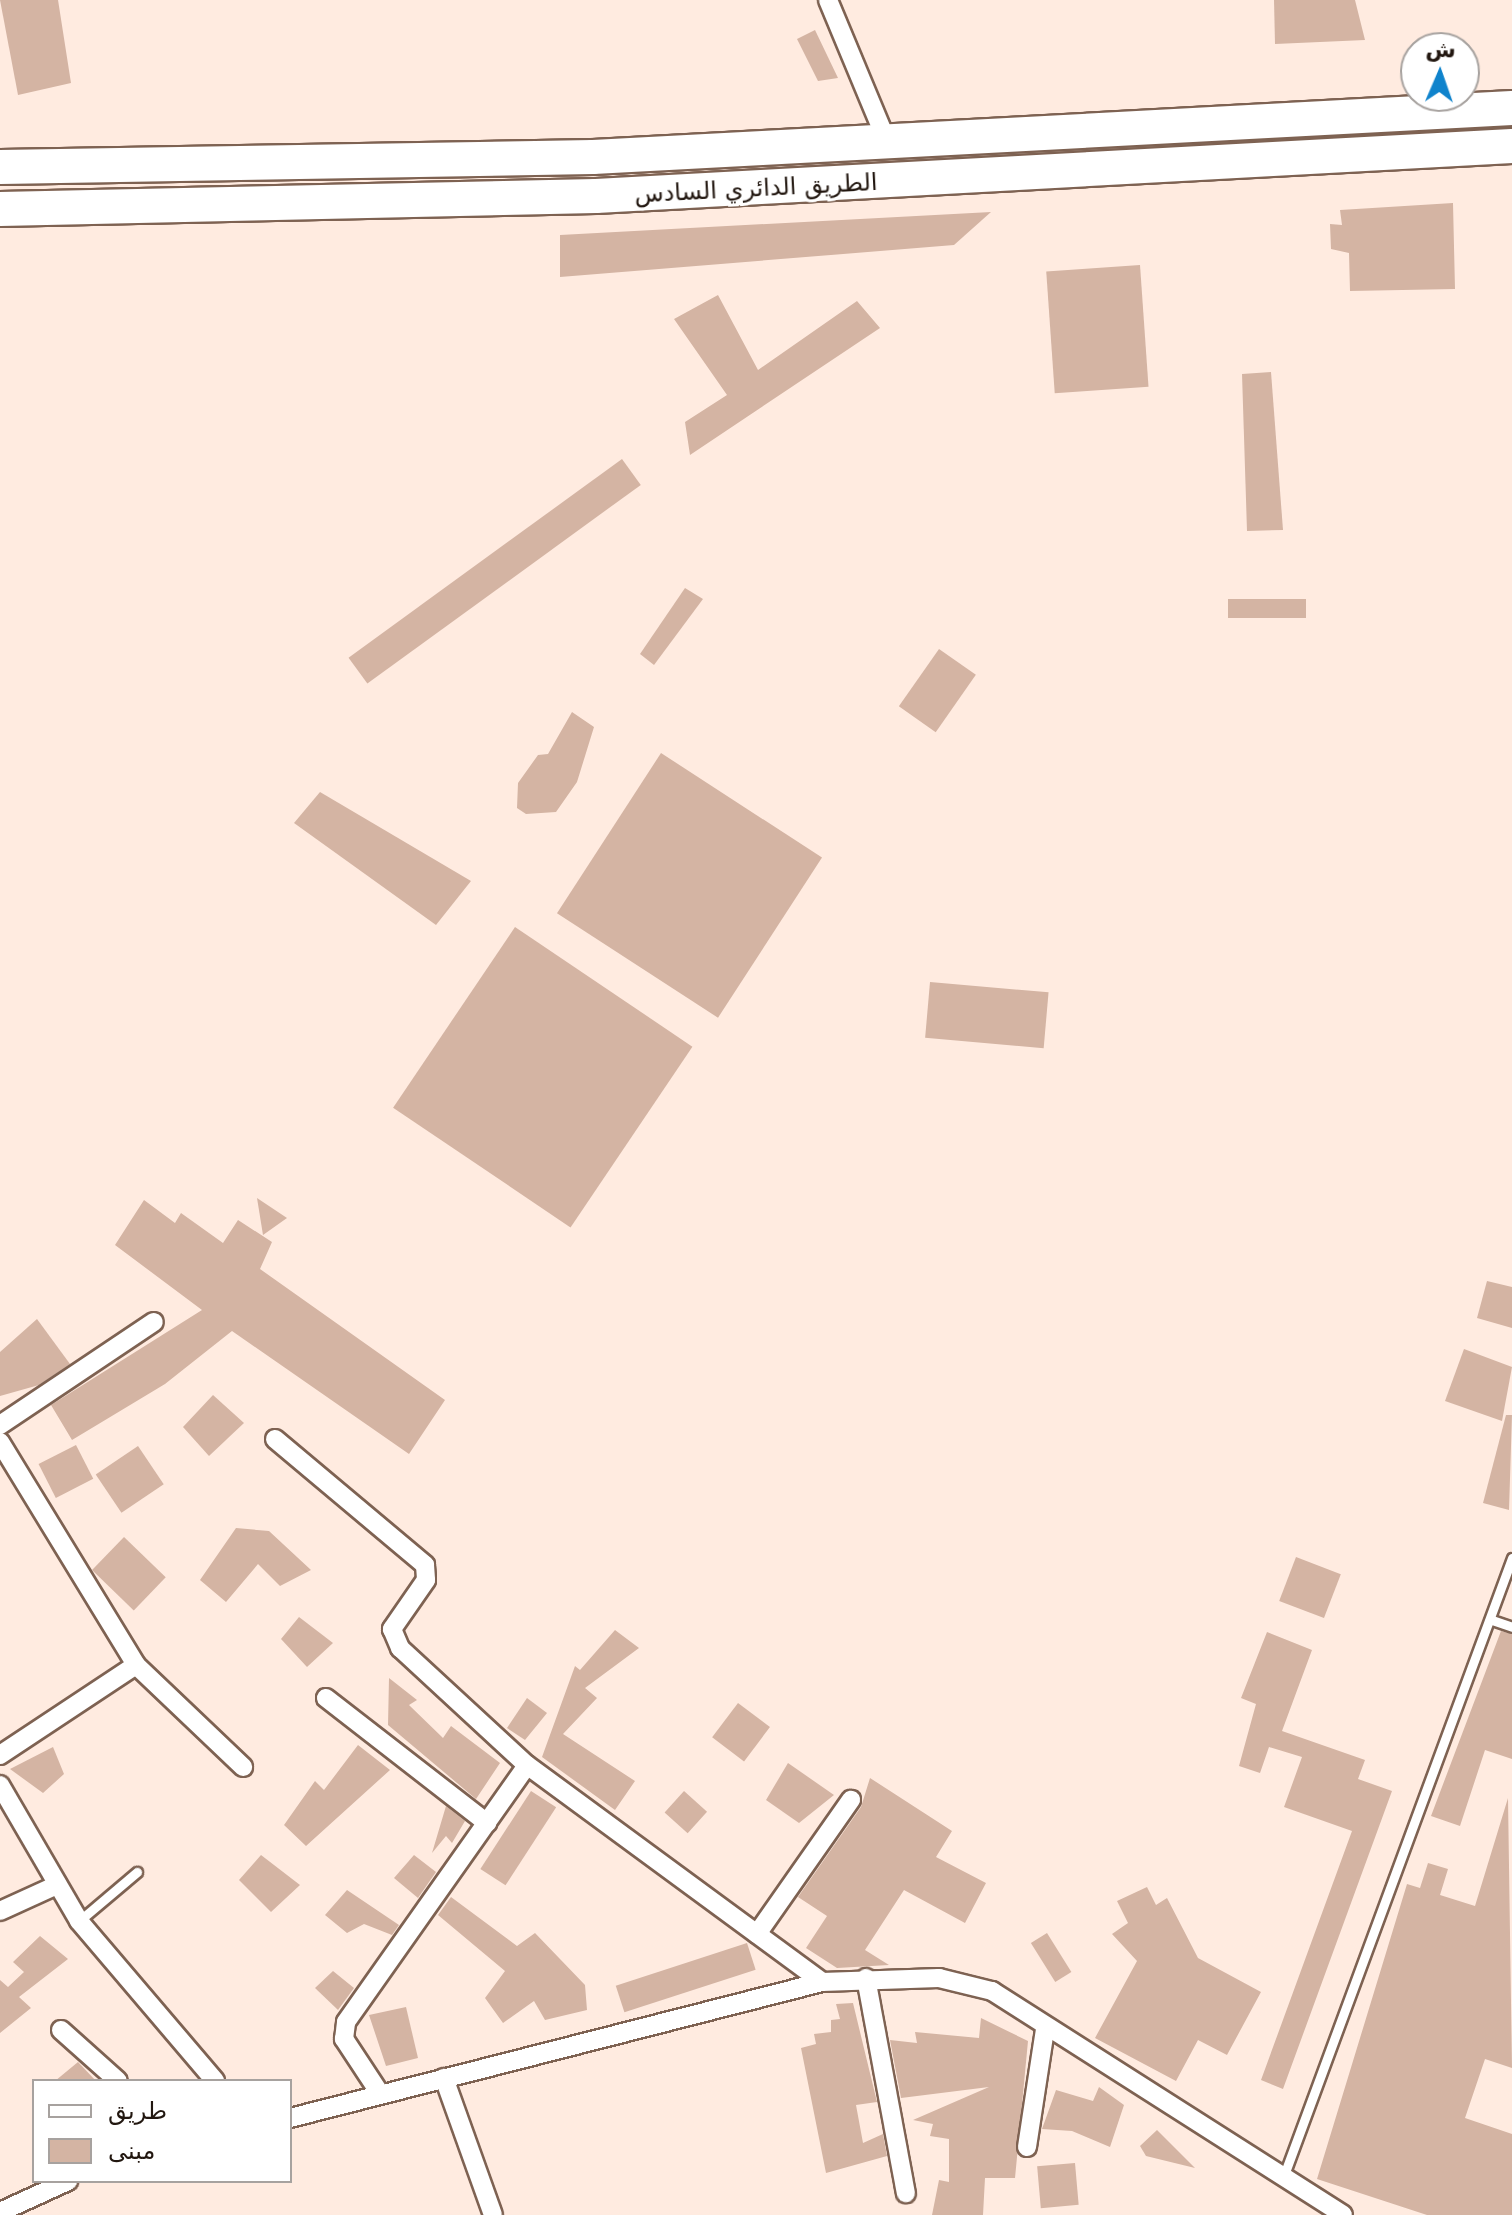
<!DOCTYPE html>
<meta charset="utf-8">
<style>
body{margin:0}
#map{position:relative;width:1512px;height:2215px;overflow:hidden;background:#ffebe0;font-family:"DejaVu Sans","Noto Sans Arabic",sans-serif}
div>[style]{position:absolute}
.building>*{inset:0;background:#d4b4a3;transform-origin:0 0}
.roads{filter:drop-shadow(2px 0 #7e6252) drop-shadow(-2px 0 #7e6252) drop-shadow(0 2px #7e6252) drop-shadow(0 -2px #7e6252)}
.lane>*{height:9px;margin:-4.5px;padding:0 4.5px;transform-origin:4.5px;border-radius:4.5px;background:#fff}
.street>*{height:18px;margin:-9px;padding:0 9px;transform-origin:9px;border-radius:9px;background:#fff}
.highway>*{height:34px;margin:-17px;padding:0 17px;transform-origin:17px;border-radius:17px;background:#fff}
span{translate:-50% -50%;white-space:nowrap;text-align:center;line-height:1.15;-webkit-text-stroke:6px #fff;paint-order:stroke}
.street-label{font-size:24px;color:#221710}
.legend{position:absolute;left:32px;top:2079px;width:260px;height:104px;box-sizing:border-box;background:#fff;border:2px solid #a7a29f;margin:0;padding:10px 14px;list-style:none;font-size:24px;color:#221710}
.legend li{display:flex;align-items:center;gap:16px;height:40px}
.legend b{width:40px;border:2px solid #a7a29f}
.north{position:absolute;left:1400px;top:32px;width:80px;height:80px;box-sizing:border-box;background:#fff;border:2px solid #a7a29f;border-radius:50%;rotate:2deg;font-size:22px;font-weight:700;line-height:32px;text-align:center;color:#221710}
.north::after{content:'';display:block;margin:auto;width:28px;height:36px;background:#0f83cc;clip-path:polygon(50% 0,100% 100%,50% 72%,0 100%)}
</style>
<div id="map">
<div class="building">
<div style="clip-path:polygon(0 0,58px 0,71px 83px,18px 95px)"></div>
<div style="clip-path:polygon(1274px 0,1355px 0,1365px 40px,1275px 44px)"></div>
<div style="clip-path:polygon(815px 30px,838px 78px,818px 81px,797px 39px)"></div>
<div style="clip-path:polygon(1453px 203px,1455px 289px,1350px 291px,1349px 253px,1331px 249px,1330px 224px,1342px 225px,1340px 210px)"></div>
<div style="clip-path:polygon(991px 212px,954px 245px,560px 277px,560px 235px)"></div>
<div style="left:1140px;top:265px;width:122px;height:94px;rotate:86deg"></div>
<div style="clip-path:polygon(718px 295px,758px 370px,857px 301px,880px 328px,690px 455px,685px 422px,727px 395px,674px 319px)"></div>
<div style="clip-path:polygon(1271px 372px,1283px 530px,1247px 531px,1242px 374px)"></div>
<div style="left:622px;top:459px;width:32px;height:338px;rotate:54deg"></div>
<div style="clip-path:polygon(685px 588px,703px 599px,654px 665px,640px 654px)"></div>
<div style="left:1306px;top:599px;width:19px;height:78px;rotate:90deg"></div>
<div style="left:939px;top:649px;width:45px;height:70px;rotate:35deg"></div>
<div style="clip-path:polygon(572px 712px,594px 727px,577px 782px,556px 812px,526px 814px,517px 808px,518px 783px,538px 755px,548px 754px)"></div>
<div style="left:661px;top:753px;width:192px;height:191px;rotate:33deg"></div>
<div style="clip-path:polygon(320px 792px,471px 881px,436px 925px,294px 823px)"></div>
<div style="left:515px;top:927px;width:214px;height:218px;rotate:34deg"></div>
<div style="left:930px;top:982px;width:119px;height:56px;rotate:5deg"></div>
<div style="clip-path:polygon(257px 1198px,287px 1218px,263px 1235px)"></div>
<div style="clip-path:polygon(144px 1200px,175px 1223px,181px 1213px,223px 1243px,238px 1220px,272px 1242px,260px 1269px,445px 1400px,409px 1454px,232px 1331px,165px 1384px,72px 1440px,51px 1405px,202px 1310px,115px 1245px)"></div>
<div style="clip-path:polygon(1487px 1281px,1512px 1287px,1512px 1328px,1477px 1318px)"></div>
<div style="clip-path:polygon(37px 1319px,70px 1364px,39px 1385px,0 1396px,0 1352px)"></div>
<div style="clip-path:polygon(1464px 1349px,1512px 1367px,1502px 1421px,1445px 1401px)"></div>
<div style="clip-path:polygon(213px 1395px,244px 1423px,209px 1456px,183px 1427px)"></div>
<div style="clip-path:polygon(1506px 1415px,1512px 1415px,1509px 1510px,1483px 1503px)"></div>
<div style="left:76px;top:1445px;width:38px;height:42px;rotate:63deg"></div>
<div style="left:138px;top:1446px;width:46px;height:51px;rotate:56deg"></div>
<div style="clip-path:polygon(236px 1528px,269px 1531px,311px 1570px,280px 1586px,258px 1564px,226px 1602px,200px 1580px)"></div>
<div style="left:124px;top:1537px;width:58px;height:46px;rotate:44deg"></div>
<div style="left:1296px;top:1557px;width:48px;height:47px;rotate:21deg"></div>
<div style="clip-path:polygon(299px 1617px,333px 1643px,307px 1667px,281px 1639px)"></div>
<div style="clip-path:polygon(615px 1630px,639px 1648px,585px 1688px,597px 1698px,563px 1734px,635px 1781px,615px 1810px,542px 1757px,575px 1666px,580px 1670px)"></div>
<div style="clip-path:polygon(1501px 1631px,1512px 1634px,1512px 1759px,1485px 1750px,1460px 1826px,1431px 1816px)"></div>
<div style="clip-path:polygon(1267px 1632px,1312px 1650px,1282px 1731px,1365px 1760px,1358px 1779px,1392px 1791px,1283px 2089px,1261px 2080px,1352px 1831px,1284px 1807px,1302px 1757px,1269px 1747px,1260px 1773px,1239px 1766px,1256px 1704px,1241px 1698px)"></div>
<div style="clip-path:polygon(389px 1678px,417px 1700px,409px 1705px,443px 1738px,451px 1726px,500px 1763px,476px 1799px,388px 1725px)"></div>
<div style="clip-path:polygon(527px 1698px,547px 1713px,525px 1740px,507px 1728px)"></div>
<div style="left:738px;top:1703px;width:40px;height:43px;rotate:37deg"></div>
<div style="clip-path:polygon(358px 1745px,390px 1770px,306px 1846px,284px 1825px,315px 1781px,324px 1790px)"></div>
<div style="clip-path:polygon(53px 1747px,64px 1774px,43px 1793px,10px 1769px)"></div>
<div style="clip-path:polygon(788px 1763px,834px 1795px,799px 1823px,766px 1800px)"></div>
<div style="clip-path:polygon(870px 1778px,952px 1831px,936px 1857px,986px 1883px,965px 1923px,904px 1890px,865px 1950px,889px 1965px,837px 1968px,806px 1948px,827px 1916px,798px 1897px,861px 1807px)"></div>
<div style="left:531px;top:1791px;width:30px;height:93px;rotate:33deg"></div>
<div style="left:684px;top:1791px;width:31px;height:29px;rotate:42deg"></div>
<div style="clip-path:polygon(1508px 1798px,1512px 2068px,1485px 2059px,1465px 2118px,1512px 2134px,1512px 2215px,1427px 2215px,1317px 2179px,1407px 1884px,1420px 1888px,1428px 1863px,1448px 1869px,1440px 1895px,1475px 1906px)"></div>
<div style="clip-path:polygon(446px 1806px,465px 1821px,452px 1843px,446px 1836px,432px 1853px)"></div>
<div style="clip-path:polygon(261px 1855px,300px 1885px,271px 1912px,239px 1880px)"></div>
<div style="clip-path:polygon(414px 1855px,436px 1872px,418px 1898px,394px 1878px)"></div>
<div style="clip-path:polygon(1147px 1887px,1156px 1905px,1167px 1898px,1198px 1958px,1261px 1992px,1227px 2055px,1198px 2040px,1176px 2081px,1095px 2038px,1137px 1961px,1112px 1934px,1128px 1923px,1117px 1901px)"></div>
<div style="clip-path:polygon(347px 1890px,399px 1925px,392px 1935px,364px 1924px,347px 1933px,325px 1915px)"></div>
<div style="clip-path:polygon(451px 1897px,517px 1946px,535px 1933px,585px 1985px,587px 2010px,545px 2020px,534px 2001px,503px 2023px,485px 1998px,505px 1971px,438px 1915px)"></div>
<div style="left:1047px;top:1933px;width:46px;height:19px;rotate:58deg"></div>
<div style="clip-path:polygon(40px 1936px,68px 1959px,19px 1997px,31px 2008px,0 2033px,0 1980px,8px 1987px,24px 1972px,13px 1962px)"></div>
<div style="left:747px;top:1943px;width:28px;height:138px;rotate:72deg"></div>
<div style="clip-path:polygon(333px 1971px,354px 1988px,338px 2010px,315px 1988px)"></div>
<div style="clip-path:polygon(853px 2003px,877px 2102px,856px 2105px,863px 2143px,883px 2134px,887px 2156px,826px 2173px,801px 2048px,816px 2044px,814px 2034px,831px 2032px,831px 2020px,840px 2019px,836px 2004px)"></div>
<div style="clip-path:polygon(406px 2007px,418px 2058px,386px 2066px,369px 2015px)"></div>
<div style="clip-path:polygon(981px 2018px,1028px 2041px,1015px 2178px,985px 2178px,983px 2215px,932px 2215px,939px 2180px,949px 2182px,949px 2139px,930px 2136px,933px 2124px,913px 2120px,989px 2087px,901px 2098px,890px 2040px,917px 2043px,915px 2032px,979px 2038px)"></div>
<div style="clip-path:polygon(78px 2062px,96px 2081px,55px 2081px)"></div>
<div style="clip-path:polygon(1099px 2087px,1124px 2105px,1110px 2147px,1072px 2131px,1042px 2129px,1056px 2090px,1093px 2101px)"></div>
<div style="clip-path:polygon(1157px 2130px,1195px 2168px,1146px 2156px,1140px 2146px)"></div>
<div style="left:1075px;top:2163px;width:42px;height:38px;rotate:85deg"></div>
</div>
<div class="roads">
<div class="lane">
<div style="left:1492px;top:1620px;width:21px;rotate:19deg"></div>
<div style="left:79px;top:1921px;width:76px;rotate:-40.2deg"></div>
<div style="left:1284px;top:2175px;width:658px;rotate:-69.72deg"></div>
</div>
<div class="street">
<div style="left:828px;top:0;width:156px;rotate:67.4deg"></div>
<div style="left:0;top:1425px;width:185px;rotate:-33.8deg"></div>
<div style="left:275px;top:1439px;width:196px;rotate:40deg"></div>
<div style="left:425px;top:1565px;width:15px;rotate:86deg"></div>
<div style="left:426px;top:1580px;width:60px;rotate:124.8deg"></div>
<div style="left:392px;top:1629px;width:21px;rotate:67deg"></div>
<div style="left:400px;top:1648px;width:173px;rotate:42.7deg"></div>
<div style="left:527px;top:1765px;width:366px;rotate:36.3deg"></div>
<div style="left:0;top:1442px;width:261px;rotate:58.6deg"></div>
<div style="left:136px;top:1665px;width:148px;rotate:43.6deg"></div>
<div style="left:326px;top:1698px;width:204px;rotate:37.8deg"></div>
<div style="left:0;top:1755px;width:163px;rotate:-33.5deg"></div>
<div style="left:0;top:1785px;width:157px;rotate:59.8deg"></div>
<div style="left:79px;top:1921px;width:210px;rotate:49.6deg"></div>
<div style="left:0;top:1911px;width:63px;rotate:-24.5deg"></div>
<div style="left:757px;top:1934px;width:164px;rotate:-55deg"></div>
<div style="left:866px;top:1978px;width:219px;rotate:79.5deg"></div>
<div style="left:61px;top:2030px;width:76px;rotate:41.8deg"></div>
<div style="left:444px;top:2078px;width:145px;rotate:70.3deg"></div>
<div style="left:379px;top:2092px;width:64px;rotate:-123.4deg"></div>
<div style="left:344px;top:2039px;width:17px;rotate:-83deg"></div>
<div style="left:346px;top:2022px;width:314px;rotate:-54.8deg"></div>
<div style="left:290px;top:2118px;width:549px;rotate:-14.34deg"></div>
<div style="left:822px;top:1982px;width:117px;rotate:-2deg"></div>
<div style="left:939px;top:1978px;width:55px;rotate:13.8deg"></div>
<div style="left:992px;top:1991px;width:416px;rotate:32.5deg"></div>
<div style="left:1027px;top:2147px;width:118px;rotate:-81.3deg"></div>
<div style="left:0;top:2212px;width:75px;rotate:-24.5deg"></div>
</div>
<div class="highway">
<div style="left:0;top:167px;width:593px;rotate:-0.97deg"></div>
<div style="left:593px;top:157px;width:920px;rotate:-3.05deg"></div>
<div style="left:0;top:209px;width:596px;rotate:-1.25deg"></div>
<div style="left:596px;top:196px;width:917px;rotate:-3.12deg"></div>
</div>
</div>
<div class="street-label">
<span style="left:756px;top:189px;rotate:-3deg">الطريق الدائري السادس</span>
</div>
<ul class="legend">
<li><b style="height:10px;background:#fff"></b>طريق</li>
<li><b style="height:22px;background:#d4b4a3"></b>مبنى</li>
</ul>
<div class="north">ش</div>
</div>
